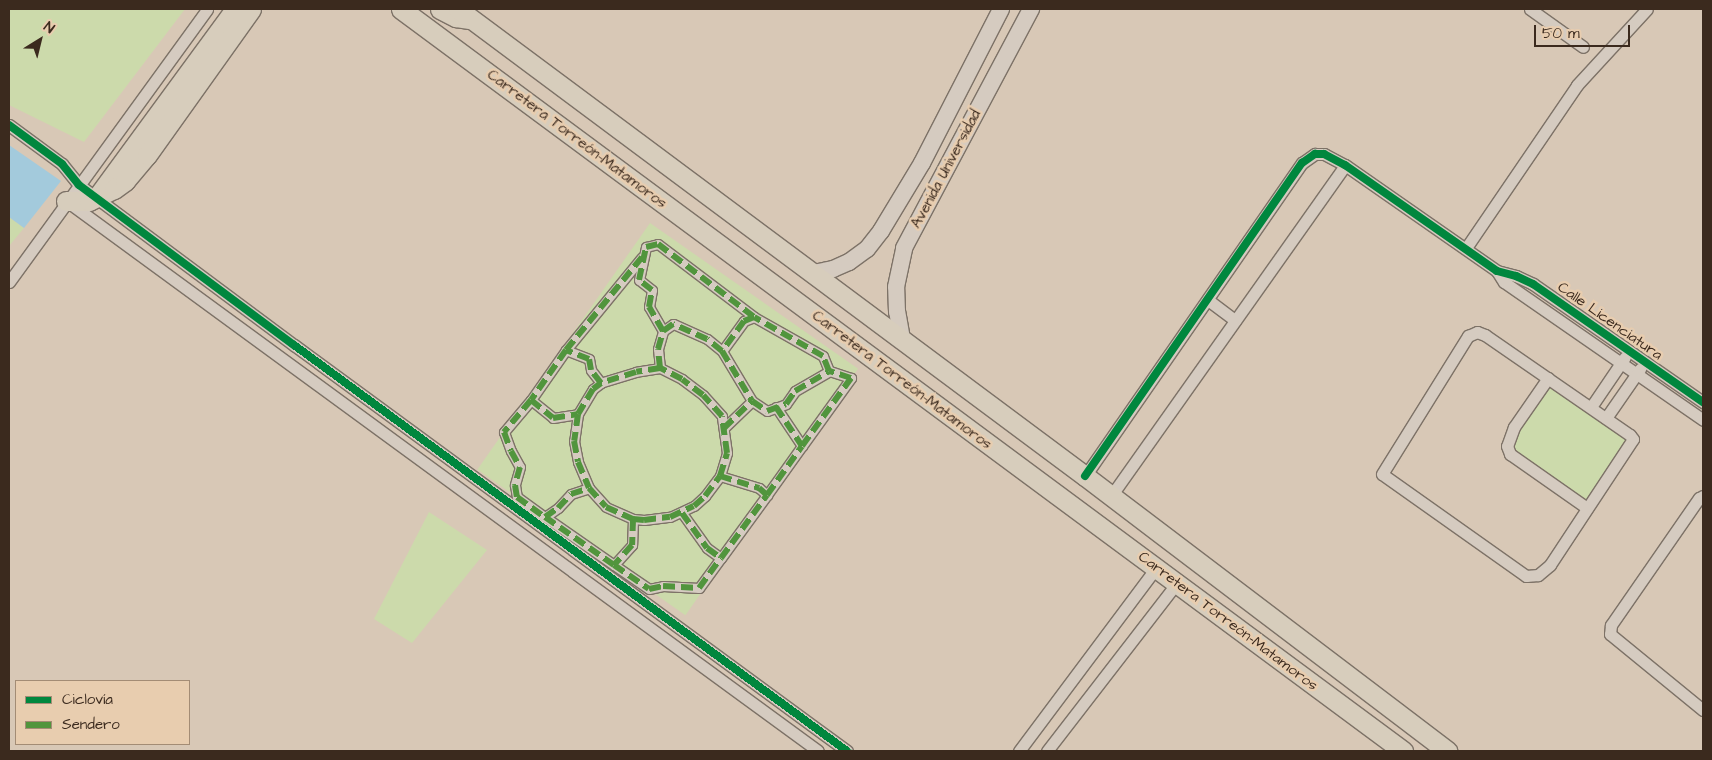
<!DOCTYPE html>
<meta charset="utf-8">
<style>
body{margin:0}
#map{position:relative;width:1712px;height:760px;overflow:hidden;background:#d8c8b6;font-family:"Architects Daughter",sans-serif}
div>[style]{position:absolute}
.green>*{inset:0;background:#ccdaab;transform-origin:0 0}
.water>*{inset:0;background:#a3cadc}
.roads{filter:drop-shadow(1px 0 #7d7267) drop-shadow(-1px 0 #7d7267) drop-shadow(0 1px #7d7267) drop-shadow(0 -1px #7d7267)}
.pedestrian>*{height:9px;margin:-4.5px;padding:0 4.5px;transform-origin:4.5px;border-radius:4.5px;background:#d5cbc0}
.minor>*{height:11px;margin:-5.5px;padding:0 5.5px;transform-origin:5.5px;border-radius:5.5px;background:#d5cbc0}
.secondary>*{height:16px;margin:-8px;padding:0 8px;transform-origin:8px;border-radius:8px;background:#d5cbc0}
.trunk>*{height:19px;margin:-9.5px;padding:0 9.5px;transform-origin:9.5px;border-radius:9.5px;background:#d7cdbc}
.quiet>*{height:6px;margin-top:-3px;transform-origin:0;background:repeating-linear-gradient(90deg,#51953d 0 12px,transparent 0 18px)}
.cycleway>*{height:8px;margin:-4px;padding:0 4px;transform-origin:4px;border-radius:4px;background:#00873e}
span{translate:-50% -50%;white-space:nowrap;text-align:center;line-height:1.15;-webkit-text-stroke:5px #e8cdaf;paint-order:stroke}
.street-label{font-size:15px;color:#3b2a1e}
.frame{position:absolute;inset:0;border:10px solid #3b2a1e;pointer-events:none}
.legend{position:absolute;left:15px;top:680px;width:175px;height:65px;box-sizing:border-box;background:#e8cdaf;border:1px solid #a38c75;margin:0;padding:6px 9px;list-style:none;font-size:15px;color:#3b2a1e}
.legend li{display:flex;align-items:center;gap:10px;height:25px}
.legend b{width:25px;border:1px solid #a38c75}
.north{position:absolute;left:15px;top:15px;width:50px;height:50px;-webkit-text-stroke:4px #e8cdaf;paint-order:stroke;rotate:36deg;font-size:14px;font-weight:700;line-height:20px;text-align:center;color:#3b2a1e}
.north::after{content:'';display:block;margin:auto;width:18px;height:22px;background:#3b2a1e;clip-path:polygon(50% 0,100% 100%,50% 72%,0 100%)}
.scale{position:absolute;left:1534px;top:25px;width:96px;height:22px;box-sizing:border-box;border:2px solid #3b2a1e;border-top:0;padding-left:6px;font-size:15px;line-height:18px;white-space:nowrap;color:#3b2a1e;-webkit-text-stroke:4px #e8cdaf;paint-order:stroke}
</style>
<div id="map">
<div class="green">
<div style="clip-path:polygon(9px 9px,185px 9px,84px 142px,9px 105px)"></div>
<div style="clip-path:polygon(9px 217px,24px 228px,9px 246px)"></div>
<div style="left:650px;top:223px;width:254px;height:301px;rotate:35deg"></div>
<div style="left:1548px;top:381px;width:101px;height:76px;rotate:35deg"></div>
<div style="clip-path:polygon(429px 512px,487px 550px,412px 643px,374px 619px)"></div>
</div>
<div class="water">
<div style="clip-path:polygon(9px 145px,61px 181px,24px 228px,9px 217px)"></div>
</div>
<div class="roads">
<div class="pedestrian">
<div style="left:566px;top:350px;width:61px;rotate:125deg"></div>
<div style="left:531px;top:400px;width:28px;rotate:39deg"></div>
<div style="left:553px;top:418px;width:25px;rotate:-9deg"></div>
<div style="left:722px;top:351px;width:58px;rotate:59deg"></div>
<div style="left:752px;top:401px;width:18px;rotate:34deg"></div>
<div style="left:767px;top:411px;width:20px;rotate:-20deg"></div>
<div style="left:786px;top:404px;width:16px;rotate:-55deg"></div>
<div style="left:795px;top:391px;width:39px;rotate:-30deg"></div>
<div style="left:829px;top:371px;width:16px;rotate:-112deg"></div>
<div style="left:823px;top:356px;width:79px;rotate:-150.5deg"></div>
<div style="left:660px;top:368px;width:24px;rotate:171deg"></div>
<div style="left:636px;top:372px;width:37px;rotate:163deg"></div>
<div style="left:601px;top:383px;width:10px;rotate:143deg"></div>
<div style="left:593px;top:389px;width:29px;rotate:121deg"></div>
<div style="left:578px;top:414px;width:27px;rotate:98deg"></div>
<div style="left:574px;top:441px;width:21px;rotate:79deg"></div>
<div style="left:578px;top:462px;width:28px;rotate:67deg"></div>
<div style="left:589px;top:488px;width:25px;rotate:48deg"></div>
<div style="left:606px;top:507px;width:30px;rotate:24deg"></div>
<div style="left:633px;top:519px;width:11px;rotate:5deg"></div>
<div style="left:644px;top:520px;width:26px;rotate:-7deg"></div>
<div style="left:670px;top:517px;width:26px;rotate:-25deg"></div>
<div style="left:694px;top:506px;width:15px;rotate:-42deg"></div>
<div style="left:705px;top:496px;width:25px;rotate:-53deg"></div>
<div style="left:720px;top:476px;width:24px;rotate:-73deg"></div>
<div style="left:727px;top:453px;width:37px;rotate:-98deg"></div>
<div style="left:722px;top:416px;width:28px;rotate:-132deg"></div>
<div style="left:703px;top:395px;width:26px;rotate:-143deg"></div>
<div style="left:682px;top:379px;width:25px;rotate:-153deg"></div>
<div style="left:660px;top:368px;width:19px;rotate:-96deg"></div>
<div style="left:658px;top:349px;width:19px;rotate:-74deg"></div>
<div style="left:663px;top:331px;width:28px;rotate:-120deg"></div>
<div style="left:649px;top:307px;width:17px;rotate:-80deg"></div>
<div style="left:652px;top:290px;width:16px;rotate:-142deg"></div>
<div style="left:639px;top:280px;width:34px;rotate:-78deg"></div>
<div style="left:646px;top:247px;width:12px;rotate:-14deg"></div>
<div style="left:658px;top:244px;width:121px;rotate:37.2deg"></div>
<div style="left:754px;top:317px;width:11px;rotate:158deg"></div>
<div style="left:744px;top:321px;width:37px;rotate:126deg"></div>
<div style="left:722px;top:351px;width:19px;rotate:-141deg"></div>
<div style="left:707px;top:339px;width:37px;rotate:-156deg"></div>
<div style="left:673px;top:324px;width:12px;rotate:145deg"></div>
<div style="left:601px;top:383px;width:16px;rotate:-128deg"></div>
<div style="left:591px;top:370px;width:11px;rotate:-100deg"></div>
<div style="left:589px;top:359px;width:25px;rotate:-159deg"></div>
<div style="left:566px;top:350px;width:120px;rotate:-50.7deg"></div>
<div style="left:531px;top:400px;width:42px;rotate:130.2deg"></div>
<div style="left:504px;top:432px;width:20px;rotate:70deg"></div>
<div style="left:511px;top:451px;width:18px;rotate:61deg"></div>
<div style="left:520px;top:467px;width:19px;rotate:106deg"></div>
<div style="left:515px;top:485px;width:12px;rotate:81deg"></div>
<div style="left:517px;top:497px;width:34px;rotate:36deg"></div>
<div style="left:545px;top:517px;width:16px;rotate:-35deg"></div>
<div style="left:558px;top:508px;width:19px;rotate:-47deg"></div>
<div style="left:571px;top:494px;width:19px;rotate:-18deg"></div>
<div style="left:776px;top:407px;width:47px;rotate:56.3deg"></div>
<div style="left:802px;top:446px;width:84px;rotate:-54.2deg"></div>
<div style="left:851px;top:378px;width:23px;rotate:-162deg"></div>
<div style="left:724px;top:428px;width:39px;rotate:-44deg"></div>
<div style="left:720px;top:476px;width:41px;rotate:17.1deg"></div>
<div style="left:759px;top:488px;width:11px;rotate:41deg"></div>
<div style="left:767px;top:495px;width:60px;rotate:-54.5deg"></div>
<div style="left:682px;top:513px;width:43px;rotate:54.5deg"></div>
<div style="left:707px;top:548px;width:17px;rotate:36deg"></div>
<div style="left:721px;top:558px;width:78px;rotate:-53.9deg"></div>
<div style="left:545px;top:517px;width:84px;rotate:34.8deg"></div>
<div style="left:633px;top:519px;width:26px;rotate:92deg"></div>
<div style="left:632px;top:545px;width:27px;rotate:132deg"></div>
<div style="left:614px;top:565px;width:42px;rotate:34.4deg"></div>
<div style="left:649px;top:589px;width:14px;rotate:-12deg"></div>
<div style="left:663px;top:586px;width:36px;rotate:3deg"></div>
<div style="left:699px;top:588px;width:37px;rotate:-54deg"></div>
</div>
<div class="minor">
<div style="left:1530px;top:9px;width:65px;rotate:35.6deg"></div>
<div style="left:9px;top:125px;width:66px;rotate:36.3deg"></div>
<div style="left:62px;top:164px;width:27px;rotate:51deg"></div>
<div style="left:79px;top:185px;width:268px;rotate:36.7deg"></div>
<div style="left:294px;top:345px;width:686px;rotate:36.29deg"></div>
<div style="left:68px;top:202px;width:929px;rotate:36.2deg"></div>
<div style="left:1466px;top:248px;width:197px;rotate:-55.7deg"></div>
<div style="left:1577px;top:85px;width:103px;rotate:-47.4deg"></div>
<div style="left:1497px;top:271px;width:13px;rotate:58deg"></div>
<div style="left:1504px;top:282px;width:242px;rotate:34.7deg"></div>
<div style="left:9px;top:282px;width:337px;rotate:-54deg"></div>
<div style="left:1208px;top:300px;width:34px;rotate:37deg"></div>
<div style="left:1477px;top:332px;width:9px;rotate:21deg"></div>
<div style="left:1485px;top:335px;width:176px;rotate:34.6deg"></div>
<div style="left:1630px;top:435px;width:5px;rotate:53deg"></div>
<div style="left:1633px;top:439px;width:151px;rotate:123.4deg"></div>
<div style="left:1550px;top:565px;width:16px;rotate:140deg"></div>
<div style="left:1538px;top:575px;width:12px;rotate:175deg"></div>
<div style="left:1526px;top:576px;width:176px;rotate:-144.7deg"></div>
<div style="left:1382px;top:474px;width:163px;rotate:-58.1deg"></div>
<div style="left:1468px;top:336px;width:10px;rotate:-24deg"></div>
<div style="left:1548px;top:378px;width:60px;rotate:124.8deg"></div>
<div style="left:1514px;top:427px;width:20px;rotate:110deg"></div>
<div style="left:1507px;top:446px;width:9px;rotate:69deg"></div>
<div style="left:1510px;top:454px;width:94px;rotate:35deg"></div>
<div style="left:1591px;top:407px;width:60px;rotate:-55.8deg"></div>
<div style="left:1606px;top:418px;width:60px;rotate:-55.2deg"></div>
<div style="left:1085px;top:476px;width:381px;rotate:-55.3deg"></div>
<div style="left:1302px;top:163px;width:16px;rotate:-35deg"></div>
<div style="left:1315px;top:154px;width:9px"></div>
<div style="left:1324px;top:154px;width:24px;rotate:28deg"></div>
<div style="left:1345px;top:165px;width:185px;rotate:34.9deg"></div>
<div style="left:1497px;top:271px;width:20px;rotate:15deg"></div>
<div style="left:1516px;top:276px;width:19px;rotate:25deg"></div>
<div style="left:1533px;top:284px;width:207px;rotate:34.8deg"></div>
<div style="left:1111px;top:496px;width:405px;rotate:-54.7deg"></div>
<div style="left:1703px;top:496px;width:4px;rotate:153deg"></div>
<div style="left:1699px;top:498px;width:155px;rotate:124.7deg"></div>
<div style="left:1611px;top:625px;width:9px;rotate:96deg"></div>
<div style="left:1610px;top:634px;width:120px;rotate:39.3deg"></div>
<div style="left:1019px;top:751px;width:229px;rotate:-53.2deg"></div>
<div style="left:1047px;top:751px;width:212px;rotate:-52.3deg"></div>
</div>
<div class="secondary">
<div style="left:813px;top:273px;width:20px;rotate:-11deg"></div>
<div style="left:833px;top:269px;width:17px;rotate:-24deg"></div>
<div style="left:849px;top:262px;width:22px;rotate:-36deg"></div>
<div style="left:867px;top:249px;width:23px;rotate:-52deg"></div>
<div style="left:881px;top:231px;width:79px;rotate:-58.9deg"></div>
<div style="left:922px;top:163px;width:173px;rotate:-62.8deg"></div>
<div style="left:902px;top:339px;width:27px;rotate:-100deg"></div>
<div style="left:897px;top:312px;width:25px;rotate:-92deg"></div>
<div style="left:896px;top:287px;width:40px;rotate:-78deg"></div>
<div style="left:904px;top:248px;width:271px;rotate:-62deg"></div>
</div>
<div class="trunk">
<div style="left:401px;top:9px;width:1247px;rotate:36.52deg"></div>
<div style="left:440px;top:9px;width:18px;rotate:27deg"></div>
<div style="left:456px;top:17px;width:12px;rotate:9deg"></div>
<div style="left:458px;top:9px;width:782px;rotate:36.68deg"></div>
<div style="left:1085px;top:476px;width:455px;rotate:37.2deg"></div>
<div style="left:100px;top:193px;width:228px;rotate:-53.7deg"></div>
<div style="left:66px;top:201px;width:23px"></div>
<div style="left:89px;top:201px;width:28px;rotate:-26deg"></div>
<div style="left:114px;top:189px;width:14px;rotate:-36deg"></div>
<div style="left:125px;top:181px;width:34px;rotate:-50deg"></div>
<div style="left:147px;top:155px;width:179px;rotate:-54.5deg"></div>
</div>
</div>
<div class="quiet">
<div style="left:566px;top:350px;width:61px;rotate:125deg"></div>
<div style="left:531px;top:400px;width:28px;rotate:39deg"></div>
<div style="left:553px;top:418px;width:25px;rotate:-9deg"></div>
<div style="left:722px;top:351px;width:58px;rotate:59deg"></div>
<div style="left:752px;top:401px;width:18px;rotate:34deg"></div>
<div style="left:767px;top:411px;width:20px;rotate:-20deg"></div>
<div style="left:786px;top:404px;width:16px;rotate:-55deg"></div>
<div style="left:795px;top:391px;width:39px;rotate:-30deg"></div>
<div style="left:829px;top:371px;width:16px;rotate:-112deg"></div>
<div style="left:823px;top:356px;width:79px;rotate:-150.5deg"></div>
<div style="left:660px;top:368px;width:24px;rotate:171deg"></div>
<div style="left:636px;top:372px;width:37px;rotate:163deg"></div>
<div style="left:601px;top:383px;width:10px;rotate:143deg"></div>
<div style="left:593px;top:389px;width:29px;rotate:121deg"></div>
<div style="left:578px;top:414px;width:27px;rotate:98deg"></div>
<div style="left:574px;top:441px;width:21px;rotate:79deg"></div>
<div style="left:578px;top:462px;width:28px;rotate:67deg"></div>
<div style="left:589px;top:488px;width:25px;rotate:48deg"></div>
<div style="left:606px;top:507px;width:30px;rotate:24deg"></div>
<div style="left:633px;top:519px;width:11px;rotate:5deg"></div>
<div style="left:644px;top:520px;width:26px;rotate:-7deg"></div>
<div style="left:670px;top:517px;width:26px;rotate:-25deg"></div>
<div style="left:694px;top:506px;width:15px;rotate:-42deg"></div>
<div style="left:705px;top:496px;width:25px;rotate:-53deg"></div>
<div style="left:720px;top:476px;width:24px;rotate:-73deg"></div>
<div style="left:727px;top:453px;width:37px;rotate:-98deg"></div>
<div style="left:722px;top:416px;width:28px;rotate:-132deg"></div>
<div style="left:703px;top:395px;width:26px;rotate:-143deg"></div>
<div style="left:682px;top:379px;width:25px;rotate:-153deg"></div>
<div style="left:660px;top:368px;width:19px;rotate:-96deg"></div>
<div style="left:658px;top:349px;width:19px;rotate:-74deg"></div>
<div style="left:663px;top:331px;width:28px;rotate:-120deg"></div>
<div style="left:649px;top:307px;width:17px;rotate:-80deg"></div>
<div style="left:652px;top:290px;width:16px;rotate:-142deg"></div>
<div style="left:639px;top:280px;width:34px;rotate:-78deg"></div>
<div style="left:646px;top:247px;width:12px;rotate:-14deg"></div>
<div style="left:658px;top:244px;width:121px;rotate:37.2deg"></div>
<div style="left:754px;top:317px;width:11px;rotate:158deg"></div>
<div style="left:744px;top:321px;width:37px;rotate:126deg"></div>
<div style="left:722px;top:351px;width:19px;rotate:-141deg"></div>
<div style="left:707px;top:339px;width:37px;rotate:-156deg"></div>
<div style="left:673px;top:324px;width:12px;rotate:145deg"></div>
<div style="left:601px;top:383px;width:16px;rotate:-128deg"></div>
<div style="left:591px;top:370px;width:11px;rotate:-100deg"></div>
<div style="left:589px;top:359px;width:25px;rotate:-159deg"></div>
<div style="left:566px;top:350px;width:120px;rotate:-50.7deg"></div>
<div style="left:531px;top:400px;width:42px;rotate:130.2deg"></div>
<div style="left:504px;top:432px;width:20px;rotate:70deg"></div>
<div style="left:511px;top:451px;width:18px;rotate:61deg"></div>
<div style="left:520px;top:467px;width:19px;rotate:106deg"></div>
<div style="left:515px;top:485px;width:12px;rotate:81deg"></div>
<div style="left:517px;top:497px;width:34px;rotate:36deg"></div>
<div style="left:545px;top:517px;width:16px;rotate:-35deg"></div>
<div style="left:558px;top:508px;width:19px;rotate:-47deg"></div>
<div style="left:571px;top:494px;width:19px;rotate:-18deg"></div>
<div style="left:776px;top:407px;width:47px;rotate:56.3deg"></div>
<div style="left:802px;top:446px;width:84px;rotate:-54.2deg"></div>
<div style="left:851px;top:378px;width:23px;rotate:-162deg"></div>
<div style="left:724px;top:428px;width:39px;rotate:-44deg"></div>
<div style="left:720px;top:476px;width:41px;rotate:17.1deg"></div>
<div style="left:759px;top:488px;width:11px;rotate:41deg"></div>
<div style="left:767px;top:495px;width:60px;rotate:-54.5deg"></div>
<div style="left:682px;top:513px;width:43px;rotate:54.5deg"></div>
<div style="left:707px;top:548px;width:17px;rotate:36deg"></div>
<div style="left:721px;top:558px;width:78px;rotate:-53.9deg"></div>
<div style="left:545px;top:517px;width:84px;rotate:34.8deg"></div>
<div style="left:633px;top:519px;width:26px;rotate:92deg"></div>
<div style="left:632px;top:545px;width:27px;rotate:132deg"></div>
<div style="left:614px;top:565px;width:42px;rotate:34.4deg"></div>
<div style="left:649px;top:589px;width:14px;rotate:-12deg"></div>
<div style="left:663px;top:586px;width:36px;rotate:3deg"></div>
<div style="left:699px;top:588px;width:37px;rotate:-54deg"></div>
</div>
<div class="cycleway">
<div style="left:9px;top:125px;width:66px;rotate:36.3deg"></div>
<div style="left:62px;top:164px;width:27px;rotate:51deg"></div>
<div style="left:79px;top:185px;width:268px;rotate:36.7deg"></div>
<div style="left:294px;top:345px;width:686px;rotate:36.29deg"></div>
<div style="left:1085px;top:476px;width:381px;rotate:-55.3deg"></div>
<div style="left:1302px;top:163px;width:16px;rotate:-35deg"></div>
<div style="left:1315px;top:154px;width:9px"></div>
<div style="left:1324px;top:154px;width:24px;rotate:28deg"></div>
<div style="left:1345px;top:165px;width:185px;rotate:34.9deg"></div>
<div style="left:1497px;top:271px;width:20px;rotate:15deg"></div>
<div style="left:1516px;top:276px;width:19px;rotate:25deg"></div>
<div style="left:1533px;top:284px;width:207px;rotate:34.8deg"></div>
</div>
<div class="street-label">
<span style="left:577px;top:139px;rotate:37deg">Carretera Torreón-Matamoros</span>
<span style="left:946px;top:169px;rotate:-62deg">Avenida Universidad</span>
<span style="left:1610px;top:321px;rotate:35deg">Calle Licenciatura</span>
<span style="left:902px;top:380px;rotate:37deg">Carretera Torreón-Matamoros</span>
<span style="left:1228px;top:621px;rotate:37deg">Carretera Torreón-Matamoros</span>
</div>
<div class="frame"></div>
<ul class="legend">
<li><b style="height:6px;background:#00873e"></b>Ciclovía</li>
<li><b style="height:6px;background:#51953d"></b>Sendero</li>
</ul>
<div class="north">N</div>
<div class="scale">50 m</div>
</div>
